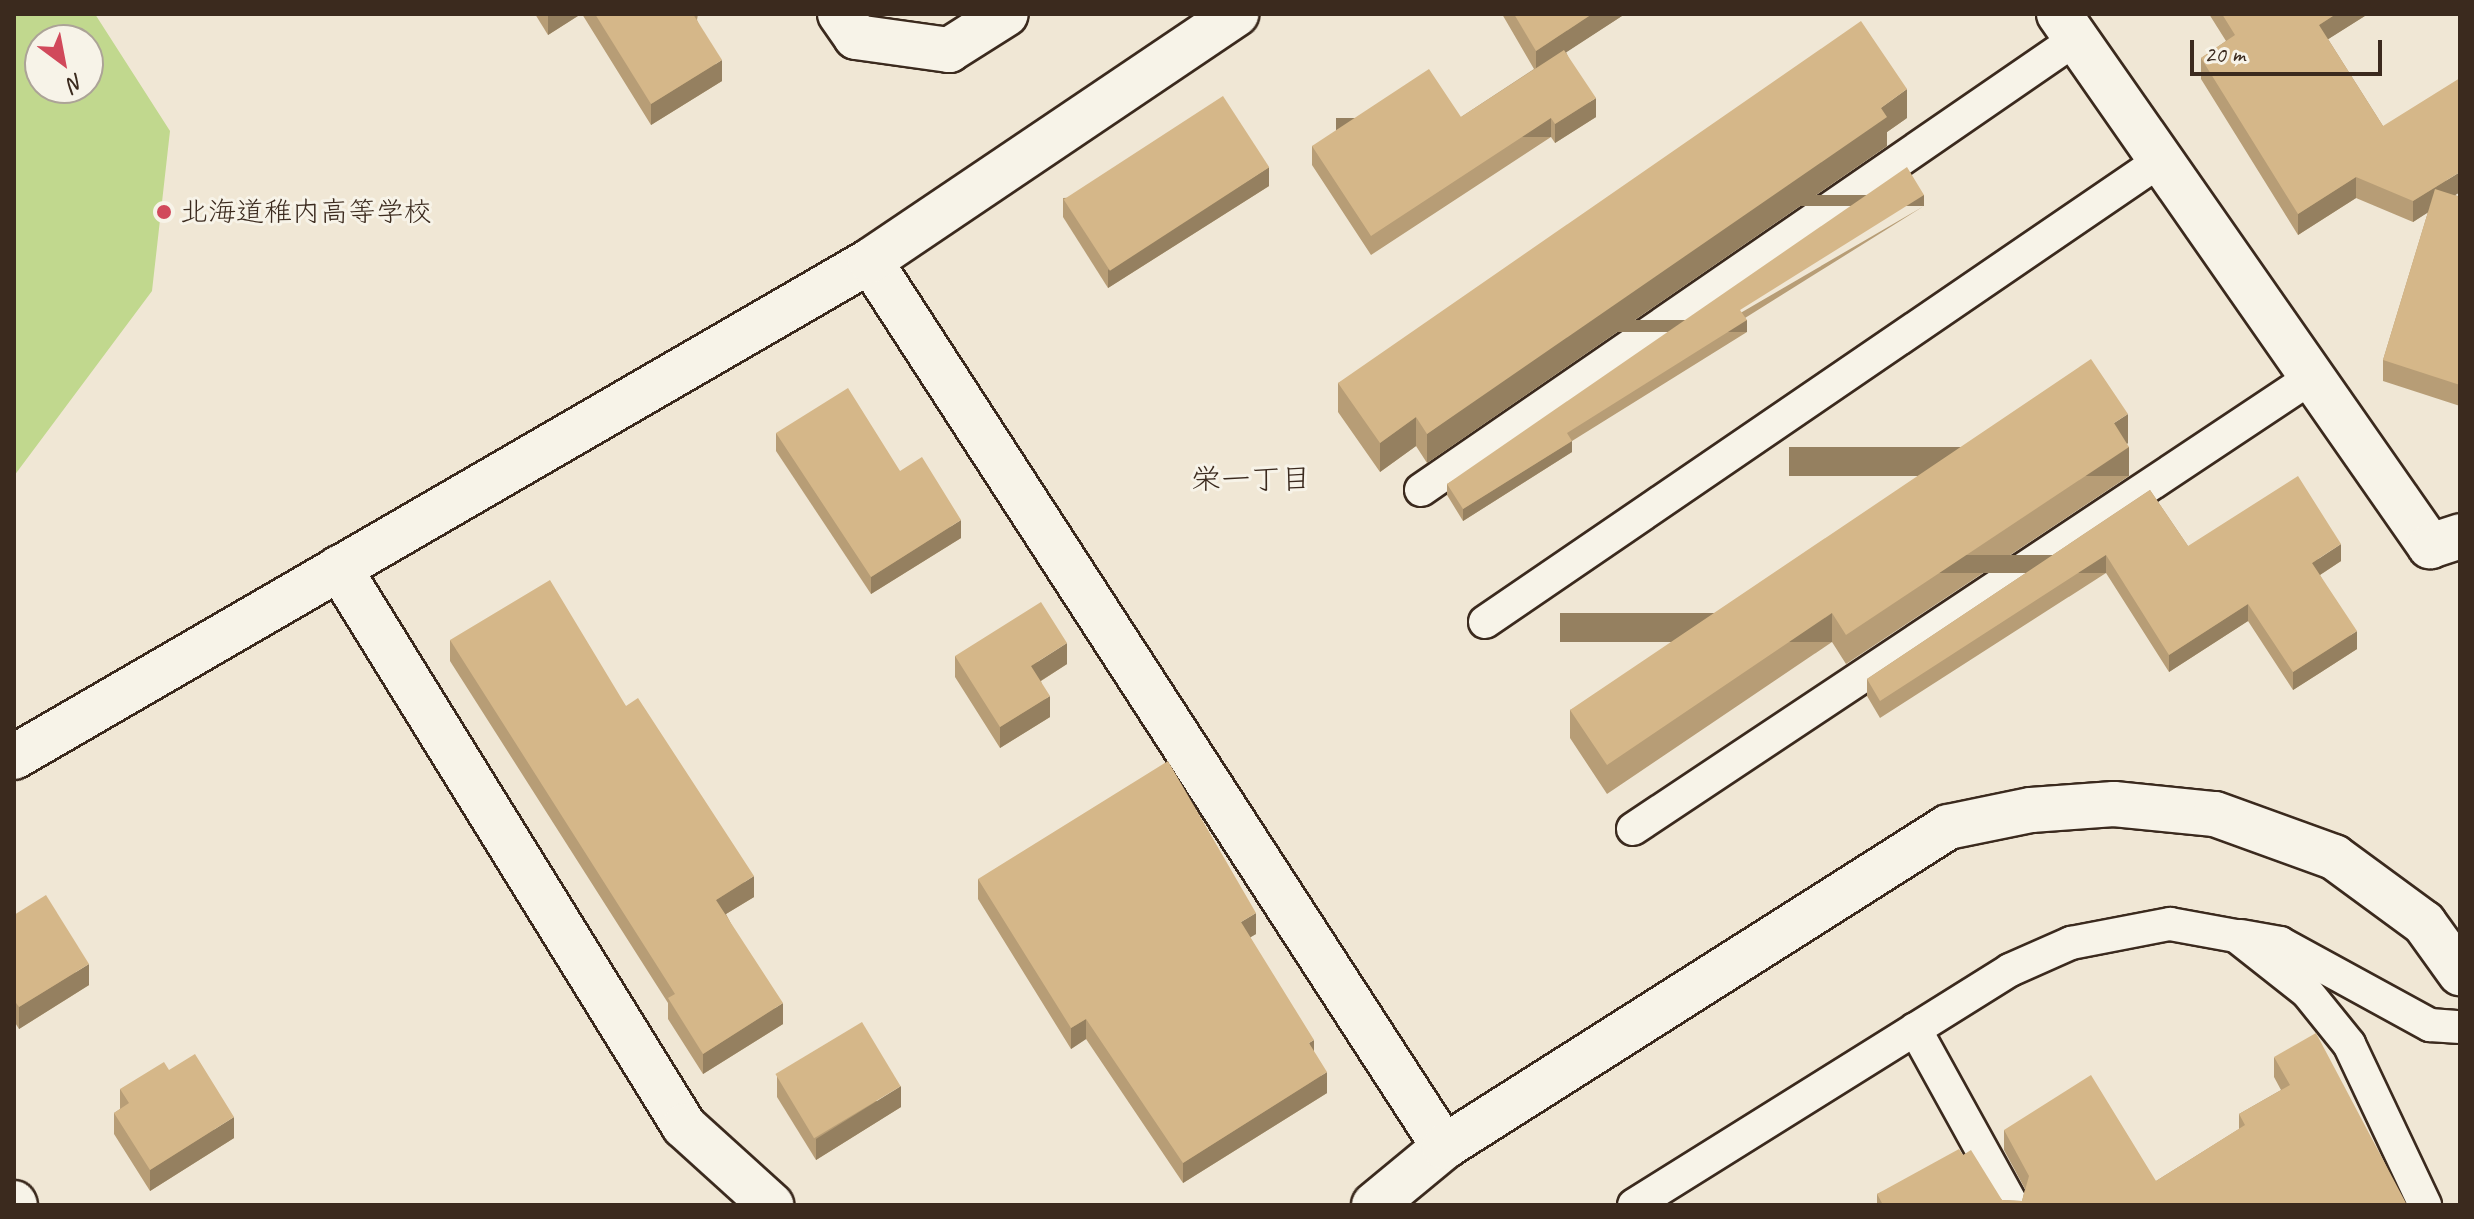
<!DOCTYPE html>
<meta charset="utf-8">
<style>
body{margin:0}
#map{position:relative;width:2474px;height:1219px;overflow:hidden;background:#f0e7d5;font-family:Caveat,"Klee One",sans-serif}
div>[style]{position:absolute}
.green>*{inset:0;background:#c1d88e}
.roads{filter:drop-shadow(2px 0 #3b2a1e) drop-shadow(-2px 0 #3b2a1e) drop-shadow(0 2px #3b2a1e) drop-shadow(0 -2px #3b2a1e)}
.lane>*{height:32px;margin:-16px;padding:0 16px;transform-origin:16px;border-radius:16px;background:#f7f3e8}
.street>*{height:44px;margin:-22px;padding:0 22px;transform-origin:22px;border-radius:22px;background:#f7f3e8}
.secondary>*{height:44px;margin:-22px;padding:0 22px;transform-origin:22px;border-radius:22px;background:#f7f3e8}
.wall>*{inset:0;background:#b79d76}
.shaded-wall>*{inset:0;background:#958060;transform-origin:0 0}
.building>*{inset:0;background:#d5b789;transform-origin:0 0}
.dots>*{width:22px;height:22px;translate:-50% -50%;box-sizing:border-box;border:4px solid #f7f3e8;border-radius:50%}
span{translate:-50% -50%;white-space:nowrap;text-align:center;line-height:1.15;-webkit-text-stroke:6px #f7f3e8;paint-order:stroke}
.poi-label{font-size:28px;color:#3b2a1e}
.left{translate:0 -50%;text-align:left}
.neighbourhood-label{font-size:30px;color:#3b2a1e}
.frame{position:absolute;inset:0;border:16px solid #3b2a1e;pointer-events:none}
.north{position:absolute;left:24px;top:24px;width:80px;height:80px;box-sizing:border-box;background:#f7f3e8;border:2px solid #aca397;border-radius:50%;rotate:148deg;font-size:22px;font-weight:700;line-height:32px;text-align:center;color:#3b2a1e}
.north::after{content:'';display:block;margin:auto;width:28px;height:36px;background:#d1495b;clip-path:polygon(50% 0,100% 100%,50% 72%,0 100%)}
.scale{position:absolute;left:2190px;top:40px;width:192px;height:36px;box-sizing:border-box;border:4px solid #3b2a1e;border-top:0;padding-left:10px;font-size:24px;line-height:28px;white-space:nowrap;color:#3b2a1e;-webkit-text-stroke:6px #f7f3e8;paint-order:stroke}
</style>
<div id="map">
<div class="green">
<div style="clip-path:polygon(evenodd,14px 14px,95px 14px,170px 131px,152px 291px,14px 476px,14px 14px,40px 40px,88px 40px,88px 88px,40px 88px,40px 40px)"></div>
</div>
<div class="roads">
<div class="lane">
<div style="left:1421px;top:490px;width:795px;rotate:-34.55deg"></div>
<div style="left:1485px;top:622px;width:819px;rotate:-34.35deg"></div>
<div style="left:1633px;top:829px;width:816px;rotate:-33.65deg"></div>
<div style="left:2241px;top:936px;width:40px;rotate:10deg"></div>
<div style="left:2280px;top:943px;width:171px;rotate:28.7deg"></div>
<div style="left:2430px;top:1025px;width:30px;rotate:4deg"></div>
<div style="left:1915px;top:1029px;width:201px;rotate:61.1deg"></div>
<div style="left:1634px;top:1205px;width:443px;rotate:-32deg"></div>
<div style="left:2010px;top:970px;width:67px;rotate:-23.9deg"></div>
<div style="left:2071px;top:943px;width:101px;rotate:-10.9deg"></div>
<div style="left:2170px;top:924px;width:67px;rotate:10.3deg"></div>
<div style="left:2236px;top:936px;width:90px;rotate:38.3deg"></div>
<div style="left:2307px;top:992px;width:67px;rotate:51.1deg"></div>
<div style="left:2349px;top:1044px;width:178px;rotate:64.7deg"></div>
</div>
<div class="street">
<div style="left:840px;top:14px;width:28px;rotate:55deg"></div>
<div style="left:856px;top:37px;width:94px;rotate:8deg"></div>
<div style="left:949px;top:50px;width:67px;rotate:-32.3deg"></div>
<div style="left:2059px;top:14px;width:649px;rotate:55.11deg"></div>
<div style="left:2430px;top:546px;width:32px;rotate:-18deg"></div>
<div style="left:870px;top:261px;width:1056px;rotate:57.06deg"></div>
<div style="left:339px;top:568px;width:656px;rotate:58.27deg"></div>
<div style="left:684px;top:1126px;width:118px;rotate:42.2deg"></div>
<div style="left:1374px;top:1205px;width:91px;rotate:-39.6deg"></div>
<div style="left:1444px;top:1147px;width:597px;rotate:-32.41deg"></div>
<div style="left:1948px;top:827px;width:85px;rotate:-11.6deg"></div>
<div style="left:2031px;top:810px;width:83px;rotate:-4.1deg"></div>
<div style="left:2114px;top:804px;width:101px;rotate:5.7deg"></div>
<div style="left:2215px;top:814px;width:127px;rotate:19.9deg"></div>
<div style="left:2334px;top:857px;width:112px;rotate:36.3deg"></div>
<div style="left:2424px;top:923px;width:62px;rotate:54.2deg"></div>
</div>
<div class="secondary">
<div style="left:14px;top:757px;width:989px;rotate:-30.09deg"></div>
<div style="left:870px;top:261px;width:442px;rotate:-34deg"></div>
<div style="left:14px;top:1203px;width:2px;rotate:63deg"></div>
</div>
</div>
<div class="wall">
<div style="clip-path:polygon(535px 14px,581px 14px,548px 35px)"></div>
<div style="clip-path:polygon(582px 14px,698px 14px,697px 20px,722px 81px,651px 125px)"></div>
<div style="clip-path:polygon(1502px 14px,1625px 14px,1566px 52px,1596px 117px,1555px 143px,1551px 137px,1371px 255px,1312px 165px,1312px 146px,1461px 117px,1534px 69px)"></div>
<div style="clip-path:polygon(2209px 14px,2368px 14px,2328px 39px,2383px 126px,2460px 192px,2455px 195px,2460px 197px,2460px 406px,2383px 381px,2383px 360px,2428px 212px,2413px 222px,2356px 198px,2298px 235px,2201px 79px,2201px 58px,2226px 41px)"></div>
<div style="clip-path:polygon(1907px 118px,1887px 132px,1887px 146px,1427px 463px,1416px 446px,1380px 472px,1338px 412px,1338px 383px)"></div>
<div style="clip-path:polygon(1269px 186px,1108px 288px,1063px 217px,1063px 198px)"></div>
<div style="clip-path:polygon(1924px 206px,1745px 318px,1747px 332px,1572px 441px,1572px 452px,1463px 521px,1447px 495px,1447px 484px)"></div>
<div style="clip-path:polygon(776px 433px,900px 471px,961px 538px,871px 594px,776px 451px)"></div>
<div style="clip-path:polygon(2127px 443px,2129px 476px,1846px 664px,1832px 642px,1607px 794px,1570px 738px,1570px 710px,2128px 443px)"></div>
<div style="clip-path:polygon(2150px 490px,2188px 546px,2341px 561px,2320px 575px,2357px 649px,2293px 690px,2248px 621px,2169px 672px,2106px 573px,1880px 718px,1867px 696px,1867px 679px)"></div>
<div style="clip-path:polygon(450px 640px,626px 706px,754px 897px,726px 914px,783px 1024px,703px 1074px,668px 1019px,668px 1003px,450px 661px)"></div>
<div style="clip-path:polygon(955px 656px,1067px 664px,1041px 681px,1050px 717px,1000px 748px,955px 677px)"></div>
<div style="clip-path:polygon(978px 879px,1256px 934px,1250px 937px,1314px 1053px,1327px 1093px,1183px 1183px,1086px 1039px,1071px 1049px,978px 899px)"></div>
<div style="clip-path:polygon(14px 915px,89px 985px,19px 1029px,14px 1021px)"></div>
<div style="clip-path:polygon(2274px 1057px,2407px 1205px,1877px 1205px,1877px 1194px,1963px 1155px,2002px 1200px,2022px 1201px,2025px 1189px,2004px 1150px,2004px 1130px,2156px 1181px,2239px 1129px,2239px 1114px,2281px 1090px,2274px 1077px)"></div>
<div style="clip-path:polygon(777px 1076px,901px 1107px,816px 1160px,777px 1097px)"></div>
<div style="clip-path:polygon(120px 1089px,234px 1138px,150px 1191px,114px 1134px,114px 1113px,120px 1109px)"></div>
</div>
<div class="shaded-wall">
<div style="clip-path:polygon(548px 14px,581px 14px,548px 35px)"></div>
<div style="clip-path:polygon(1592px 14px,1625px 14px,1536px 72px,1536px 51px)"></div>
<div style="clip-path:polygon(2336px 14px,2368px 14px,2319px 45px,2319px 25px)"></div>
<div style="clip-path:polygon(722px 60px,722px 81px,651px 125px,651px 104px)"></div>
<div style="clip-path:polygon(1907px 89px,1907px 118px,1887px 132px,1887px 146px,1427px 463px,1427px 434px)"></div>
<div style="clip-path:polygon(1596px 98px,1596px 117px,1555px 143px,1555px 124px)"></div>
<div style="left:1551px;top:118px;width:19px;height:215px;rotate:90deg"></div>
<div style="clip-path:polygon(1269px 167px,1269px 186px,1108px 288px,1108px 270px)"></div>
<div style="clip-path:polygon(2460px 172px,2460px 192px,2413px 222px,2413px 201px)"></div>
<div style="clip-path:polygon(2356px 177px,2356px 198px,2298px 235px,2298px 214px)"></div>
<div style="left:1924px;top:195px;width:11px;height:217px;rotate:90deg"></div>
<div style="left:1747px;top:320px;width:12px;height:213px;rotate:90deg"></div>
<div style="clip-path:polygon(2128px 414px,2128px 443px,2114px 452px,2114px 423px)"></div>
<div style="clip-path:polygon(1416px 417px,1416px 446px,1380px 472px,1380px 443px)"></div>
<div style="clip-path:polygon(1572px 441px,1572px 452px,1463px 521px,1463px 509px)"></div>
<div style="left:2129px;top:447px;width:29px;height:340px;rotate:90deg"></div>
<div style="clip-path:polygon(961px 520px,961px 538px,871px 594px,871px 577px)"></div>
<div style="clip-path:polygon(2341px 544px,2341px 561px,2312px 580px,2312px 563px)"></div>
<div style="left:2106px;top:555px;width:18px;height:269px;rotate:90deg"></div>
<div style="clip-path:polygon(2248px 604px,2248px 621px,2169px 672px,2169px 655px)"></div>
<div style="left:1832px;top:613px;width:29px;height:272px;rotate:90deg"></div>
<div style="clip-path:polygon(2357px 631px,2357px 649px,2293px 690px,2293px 672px)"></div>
<div style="clip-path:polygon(1067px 643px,1067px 664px,1031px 687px,1031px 666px)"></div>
<div style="clip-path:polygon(1050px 696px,1050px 717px,1000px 748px,1000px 727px)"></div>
<div style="clip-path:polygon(754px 876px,754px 897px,716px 920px,716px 900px)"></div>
<div style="clip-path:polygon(1256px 913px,1256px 934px,1241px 943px,1241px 922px)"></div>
<div style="clip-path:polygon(89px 964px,89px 985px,19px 1029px,19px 1007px)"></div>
<div style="clip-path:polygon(783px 1003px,783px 1024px,703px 1074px,703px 1054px)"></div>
<div style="clip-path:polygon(1086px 1019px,1086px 1039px,1071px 1049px,1071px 1028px)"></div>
<div style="clip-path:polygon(1314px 1040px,1314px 1060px,1309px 1043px)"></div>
<div style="clip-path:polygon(1327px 1072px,1327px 1093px,1183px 1183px,1183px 1163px)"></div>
<div style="clip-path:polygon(901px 1086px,901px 1107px,816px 1160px,816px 1139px)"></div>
<div style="clip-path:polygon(234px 1117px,234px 1138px,150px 1191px,150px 1170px)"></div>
</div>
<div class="building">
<div style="clip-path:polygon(595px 14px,693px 14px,722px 60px,651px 104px)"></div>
<div style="clip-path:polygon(1514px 14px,1592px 14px,1536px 51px)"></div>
<div style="clip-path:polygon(2222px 14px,2336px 14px,2319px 25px,2383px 126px,2460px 78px,2460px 172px,2413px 201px,2356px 177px,2298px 214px,2201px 58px,2235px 35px)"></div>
<div style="clip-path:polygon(1861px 21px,1907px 89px,1881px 108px,1887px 117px,1427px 434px,1416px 417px,1380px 443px,1338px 383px)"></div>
<div style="clip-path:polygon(1564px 50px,1596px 98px,1555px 124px,1551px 118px,1371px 236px,1312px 146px,1429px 69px,1461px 117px)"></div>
<div style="left:1223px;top:96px;width:85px;height:190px;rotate:57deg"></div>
<div style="clip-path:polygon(1907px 167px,1924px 195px,1740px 310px,1747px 320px,1567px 433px,1572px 441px,1463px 509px,1447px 484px)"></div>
<div style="clip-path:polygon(2435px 189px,2460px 197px,2460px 385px,2383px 360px)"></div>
<div style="clip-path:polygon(2091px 359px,2128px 414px,2114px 423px,2129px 447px,1846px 635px,1832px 613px,1607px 765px,1570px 710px)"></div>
<div style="clip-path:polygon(848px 388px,900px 471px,922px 457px,961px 520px,871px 577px,776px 433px)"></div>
<div style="clip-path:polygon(2298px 476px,2341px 544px,2312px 563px,2357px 631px,2293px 672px,2248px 604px,2169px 655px,2106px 555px,1880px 701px,1867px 679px,2150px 490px,2188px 546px)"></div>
<div style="clip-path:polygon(550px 580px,626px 706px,638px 698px,754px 876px,716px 900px,783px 1003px,703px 1054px,668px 998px,675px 994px,450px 640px)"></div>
<div style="clip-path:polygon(1041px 602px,1067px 643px,1031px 666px,1050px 696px,1000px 727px,955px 656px)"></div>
<div style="clip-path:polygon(1168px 761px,1256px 913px,1241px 922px,1314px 1040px,1309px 1043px,1327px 1072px,1183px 1163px,1086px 1019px,1071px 1028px,978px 879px)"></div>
<div style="clip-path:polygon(46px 895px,89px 964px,19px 1007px,14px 1000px,14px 915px)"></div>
<div style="left:862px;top:1022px;width:75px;height:101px;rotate:59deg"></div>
<div style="clip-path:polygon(2316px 1033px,2407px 1205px,1883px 1205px,1877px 1194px,1959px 1149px,1963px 1155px,1971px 1150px,2002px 1200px,2022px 1201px,2029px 1176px,2004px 1130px,2091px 1075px,2156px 1181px,2245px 1125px,2239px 1114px,2290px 1085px,2274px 1057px)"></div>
<div style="clip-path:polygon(195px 1054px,234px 1117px,150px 1170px,114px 1113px,129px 1103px,120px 1089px,164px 1062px,169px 1070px)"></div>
</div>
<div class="dots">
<div style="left:164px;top:212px;background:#d1495b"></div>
</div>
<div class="poi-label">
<span class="left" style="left:180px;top:212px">北海道稚内高等学校</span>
</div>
<div class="neighbourhood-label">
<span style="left:1251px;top:479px">栄一丁目</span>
</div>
<div class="frame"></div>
<div class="north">N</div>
<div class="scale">20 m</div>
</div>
